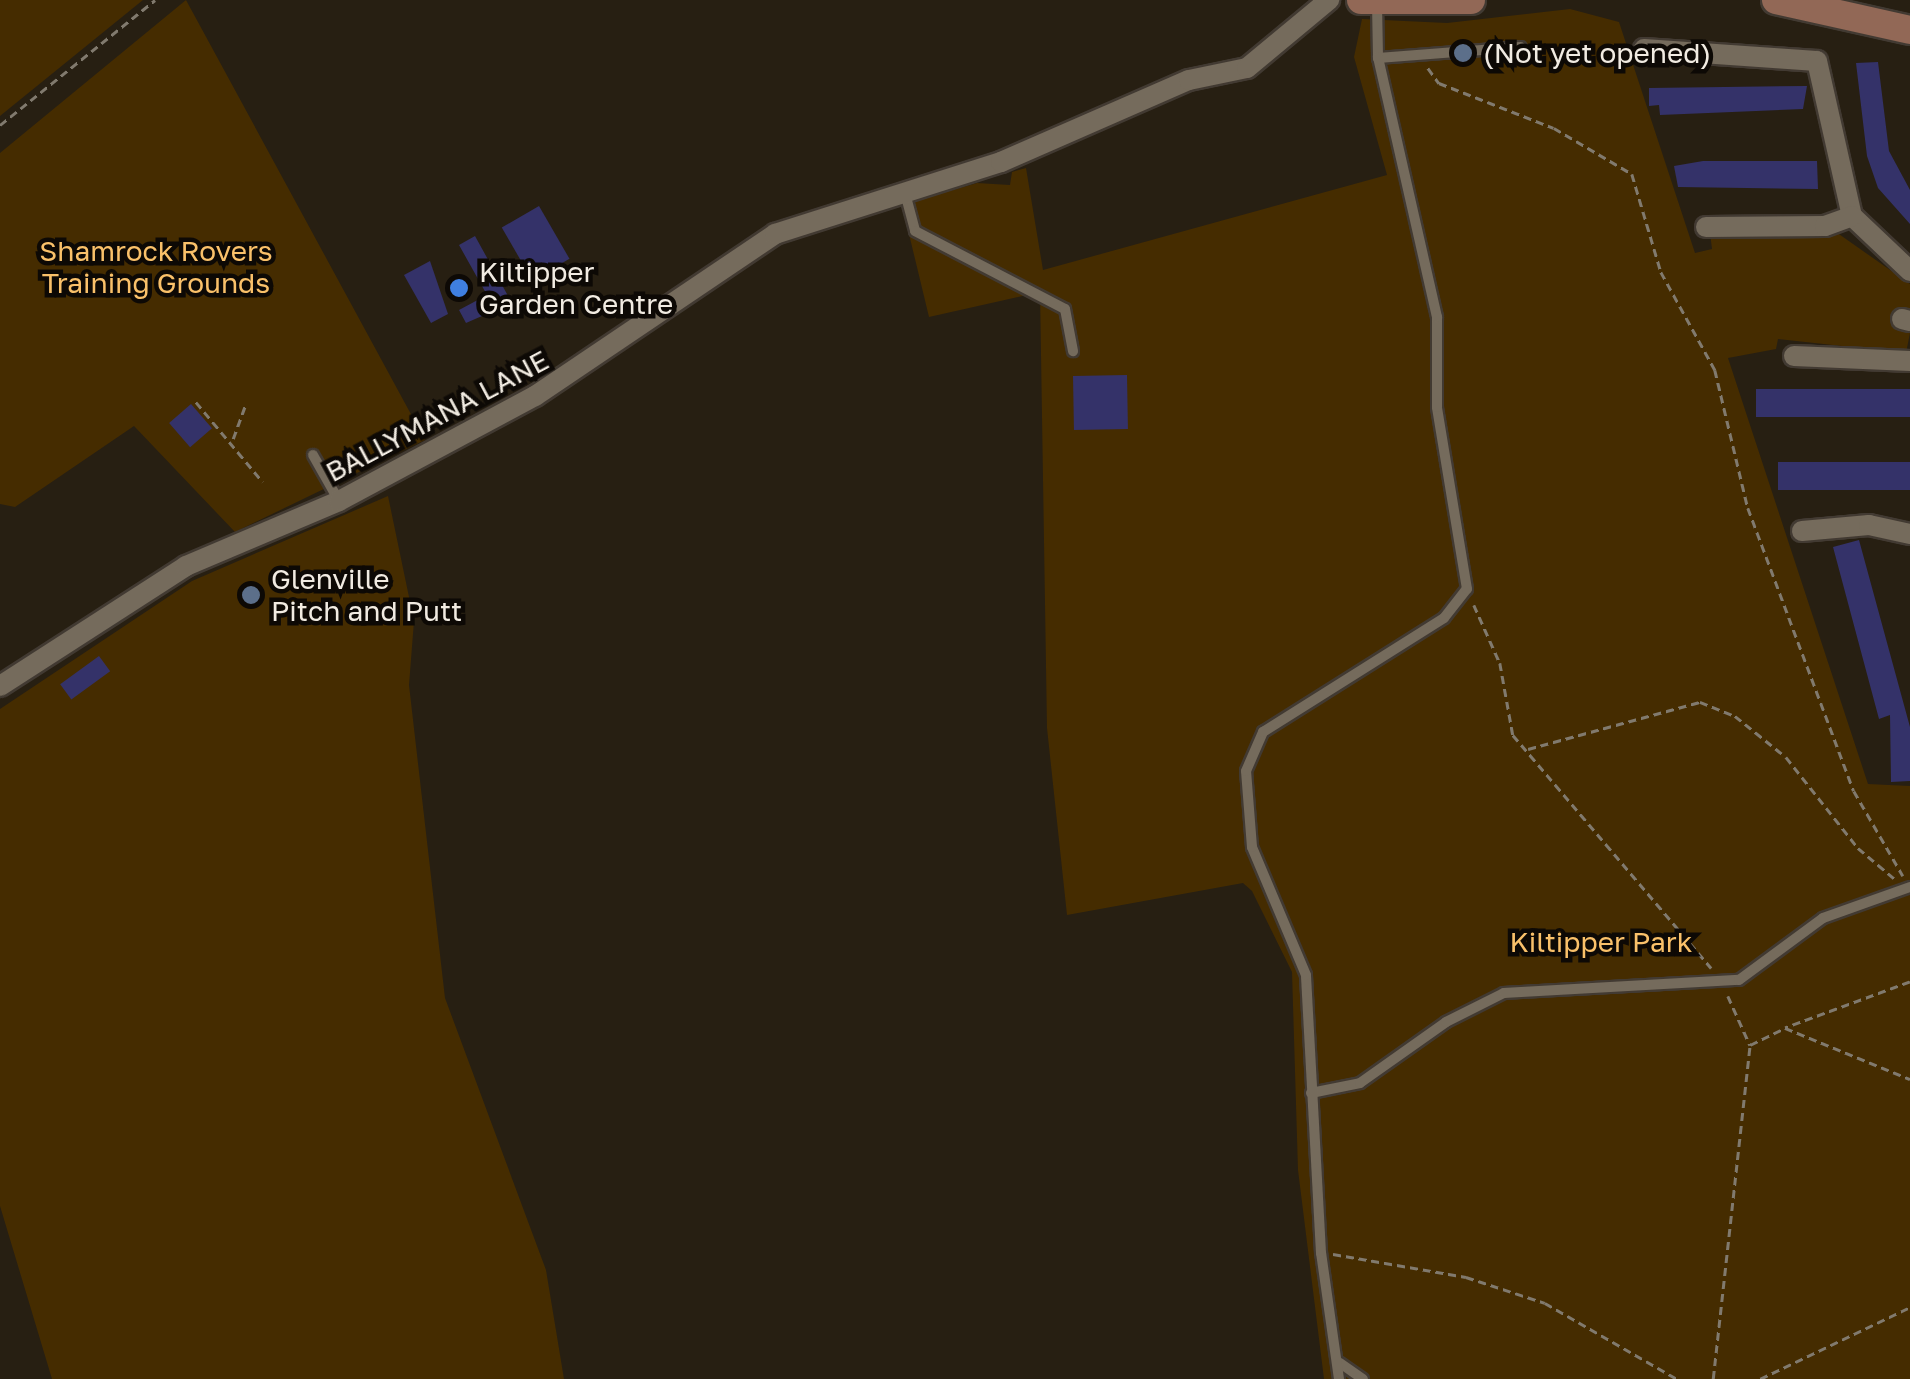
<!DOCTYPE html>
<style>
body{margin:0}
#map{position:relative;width:1910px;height:1379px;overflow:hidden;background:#271f12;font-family:"Golos Text",sans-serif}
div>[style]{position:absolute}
.green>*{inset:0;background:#452c00}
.building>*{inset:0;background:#343269;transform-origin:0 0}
.path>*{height:2.5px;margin-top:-1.25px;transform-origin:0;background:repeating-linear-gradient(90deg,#817a6e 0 8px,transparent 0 13px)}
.roads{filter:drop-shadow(2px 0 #423a32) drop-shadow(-2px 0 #423a32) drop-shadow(0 2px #423a32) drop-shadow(0 -2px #423a32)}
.lane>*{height:10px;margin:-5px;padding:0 5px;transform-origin:5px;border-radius:5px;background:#756b5c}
.street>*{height:20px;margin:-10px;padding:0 10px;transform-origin:10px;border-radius:10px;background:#756b5c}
.secondary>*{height:28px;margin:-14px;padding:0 14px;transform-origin:14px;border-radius:14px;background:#926856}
.dots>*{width:28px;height:28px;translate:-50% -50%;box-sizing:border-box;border:5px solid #0d0905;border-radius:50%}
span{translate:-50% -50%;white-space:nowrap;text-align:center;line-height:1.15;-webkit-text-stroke:9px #0d0905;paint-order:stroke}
.poi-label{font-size:28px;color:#f1ebe2}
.left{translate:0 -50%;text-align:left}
.park-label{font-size:28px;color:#fac16a}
.street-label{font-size:28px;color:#f1ebe2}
</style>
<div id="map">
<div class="green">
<div style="clip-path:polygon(0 0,143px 0,0 116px)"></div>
<div style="clip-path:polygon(186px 0,425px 440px,235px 532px,134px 426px,15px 507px,0 504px,0 153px)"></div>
<div style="clip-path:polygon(1570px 9px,1619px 22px,1695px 253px,1712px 249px,1710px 233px,1727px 228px,1836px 232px,1910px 284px,1910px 312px,1899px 310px,1896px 330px,1910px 333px,1906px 353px,1778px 339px,1776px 349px,1728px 358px,1868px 784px,1910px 786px,1910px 1379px,1324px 1379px,1298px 1170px,1292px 972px,1252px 891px,1243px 883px,1067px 915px,1047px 728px,1040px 292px,929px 317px,902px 205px,977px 183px,1010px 185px,1012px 172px,1026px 168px,1043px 270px,1387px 175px,1354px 57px,1362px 19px,1447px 23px)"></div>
<div style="clip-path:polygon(388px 496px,414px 621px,409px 685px,445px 998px,546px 1270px,564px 1379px,52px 1379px,0 1206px,0 709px,192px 581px)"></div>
</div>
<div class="building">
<div style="clip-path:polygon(1878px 62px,1889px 151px,1910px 190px,1910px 224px,1878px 188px,1867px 156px,1856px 63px)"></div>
<div style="clip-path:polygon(1807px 86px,1803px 109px,1660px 115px,1659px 105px,1649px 106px,1649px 88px)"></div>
<div style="clip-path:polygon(1703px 161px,1817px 161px,1818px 189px,1678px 187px,1674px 166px)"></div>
<div style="left:539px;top:206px;width:61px;height:43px;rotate:60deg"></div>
<div style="clip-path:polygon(475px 236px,512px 303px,466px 323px,459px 310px,487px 295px,459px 245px)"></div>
<div style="clip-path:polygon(430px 261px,448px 314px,431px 323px,404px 275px)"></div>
<div style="left:1127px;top:375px;width:54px;height:54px;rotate:89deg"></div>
<div style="left:1756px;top:389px;width:154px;height:28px"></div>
<div style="left:191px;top:404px;width:32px;height:29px;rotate:49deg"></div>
<div style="left:1910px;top:462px;width:28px;height:132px;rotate:90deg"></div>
<div style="clip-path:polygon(1859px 540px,1910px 727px,1910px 781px,1891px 782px,1890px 715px,1879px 719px,1833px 547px)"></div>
<div style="left:99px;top:656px;width:19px;height:48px;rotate:54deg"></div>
</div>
<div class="path">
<div style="left:1428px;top:68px;width:19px;rotate:54deg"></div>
<div style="left:1439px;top:83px;width:123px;rotate:21.4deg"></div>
<div style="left:1554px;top:128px;width:91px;rotate:30.5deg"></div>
<div style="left:1632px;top:174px;width:102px;rotate:73.5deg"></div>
<div style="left:1661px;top:272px;width:112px;rotate:61.1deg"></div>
<div style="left:1715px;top:370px;width:142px;rotate:76.6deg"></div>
<div style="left:1748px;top:508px;width:302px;rotate:69.5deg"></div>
<div style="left:1854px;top:791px;width:98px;rotate:60deg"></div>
<div style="left:0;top:125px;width:199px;rotate:-38.9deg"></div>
<div style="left:196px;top:402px;width:104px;rotate:50.1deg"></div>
<div style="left:233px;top:439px;width:38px;rotate:-70deg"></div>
<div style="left:1474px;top:605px;width:64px;rotate:65.9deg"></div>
<div style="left:1500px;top:663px;width:73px;rotate:79.8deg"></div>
<div style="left:1513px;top:735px;width:306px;rotate:49.6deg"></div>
<div style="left:1528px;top:749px;width:178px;rotate:-15.3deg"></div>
<div style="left:1700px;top:702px;width:38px;rotate:22deg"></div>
<div style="left:1735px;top:716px;width:65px;rotate:38.8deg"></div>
<div style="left:1786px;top:757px;width:116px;rotate:51.6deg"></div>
<div style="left:1858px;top:848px;width:48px;rotate:40deg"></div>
<div style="left:1910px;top:982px;width:133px;rotate:159.8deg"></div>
<div style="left:1785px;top:1028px;width:135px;rotate:22.2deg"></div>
<div style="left:1728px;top:996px;width:54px;rotate:65.8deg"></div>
<div style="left:1333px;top:1254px;width:135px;rotate:9.8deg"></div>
<div style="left:1466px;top:1277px;width:83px;rotate:18.2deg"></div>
<div style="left:1545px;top:1303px;width:152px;rotate:29.9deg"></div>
<div style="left:1713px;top:1379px;width:336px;rotate:-83.7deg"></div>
<div style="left:1750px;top:1045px;width:39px;rotate:-26deg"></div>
<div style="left:1760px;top:1379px;width:166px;rotate:-25.6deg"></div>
</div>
<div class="roads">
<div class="lane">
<div style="left:1377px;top:4px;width:54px;rotate:88.9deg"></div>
<div style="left:1378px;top:58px;width:143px;rotate:-4.4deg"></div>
<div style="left:905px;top:193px;width:39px;rotate:75deg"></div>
<div style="left:915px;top:231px;width:169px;rotate:27.5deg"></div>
<div style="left:1065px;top:309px;width:43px;rotate:79.2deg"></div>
<div style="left:313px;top:455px;width:53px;rotate:60.5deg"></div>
<div style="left:1311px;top:1093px;width:50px;rotate:-11.5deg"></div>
<div style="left:1360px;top:1083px;width:105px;rotate:-35.3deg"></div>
<div style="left:1446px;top:1022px;width:65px;rotate:-26.6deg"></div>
<div style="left:1504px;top:993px;width:235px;rotate:-3.2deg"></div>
<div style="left:1739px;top:980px;width:104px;rotate:-36.4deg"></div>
<div style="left:1823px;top:918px;width:92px;rotate:-19.6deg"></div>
<div style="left:1340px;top:1363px;width:28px;rotate:35deg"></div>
<div style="left:1339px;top:1379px;width:127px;rotate:-98.1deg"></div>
<div style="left:1321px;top:1253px;width:278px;rotate:-93.1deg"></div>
<div style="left:1306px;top:975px;width:139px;rotate:-112.9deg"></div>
<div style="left:1252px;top:847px;width:76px;rotate:-94.5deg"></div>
<div style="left:1246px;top:771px;width:43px;rotate:-66.4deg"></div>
<div style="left:1263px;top:732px;width:214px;rotate:-32.2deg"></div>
<div style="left:1444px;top:618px;width:37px;rotate:-52deg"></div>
<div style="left:1467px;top:589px;width:184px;rotate:-99.4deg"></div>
<div style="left:1437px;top:407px;width:90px;rotate:-90deg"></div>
<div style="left:1437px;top:317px;width:266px;rotate:-102.8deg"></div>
</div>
<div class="street">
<div style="left:1644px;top:49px;width:173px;rotate:4deg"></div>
<div style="left:1817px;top:61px;width:159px;rotate:77.3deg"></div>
<div style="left:1852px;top:216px;width:80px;rotate:43.5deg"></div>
<div style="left:1706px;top:227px;width:119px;rotate:-0.5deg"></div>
<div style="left:1825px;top:226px;width:29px;rotate:-20deg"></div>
<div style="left:1902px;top:319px;width:8px;rotate:14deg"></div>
<div style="left:1794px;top:356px;width:116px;rotate:2.5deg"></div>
<div style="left:1802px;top:531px;width:67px;rotate:-5.1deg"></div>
<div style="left:1869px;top:525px;width:42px;rotate:12.4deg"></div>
<div style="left:0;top:686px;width:221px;rotate:-32.8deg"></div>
<div style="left:186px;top:566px;width:166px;rotate:-23deg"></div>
<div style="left:339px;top:501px;width:222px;rotate:-28.2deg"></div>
<div style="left:535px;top:396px;width:290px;rotate:-34deg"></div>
<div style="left:775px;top:234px;width:237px;rotate:-17.7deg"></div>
<div style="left:1001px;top:162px;width:205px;rotate:-23.6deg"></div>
<div style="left:1189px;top:80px;width:59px;rotate:-11.7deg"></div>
<div style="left:1247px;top:68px;width:107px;rotate:-39.7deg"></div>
</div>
<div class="secondary">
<div style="left:1361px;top:0;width:110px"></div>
<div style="left:1776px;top:0;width:137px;rotate:12.6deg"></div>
</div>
</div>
<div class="dots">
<div style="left:1463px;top:53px;background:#5c6f8a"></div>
<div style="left:459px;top:288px;background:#3f7fe0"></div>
<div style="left:251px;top:595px;background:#5c6f8a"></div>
</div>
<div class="poi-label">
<span class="left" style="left:1483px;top:53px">(Not yet opened)</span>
<span class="left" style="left:479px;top:288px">Kiltipper<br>Garden Centre</span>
<span class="left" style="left:271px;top:595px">Glenville<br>Pitch and Putt</span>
</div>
<div class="park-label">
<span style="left:156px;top:267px">Shamrock Rovers<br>Training Grounds</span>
<span style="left:1601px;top:942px">Kiltipper Park</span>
</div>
<div class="street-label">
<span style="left:437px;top:416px;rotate:-28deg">BALLYMANA LANE</span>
</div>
</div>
